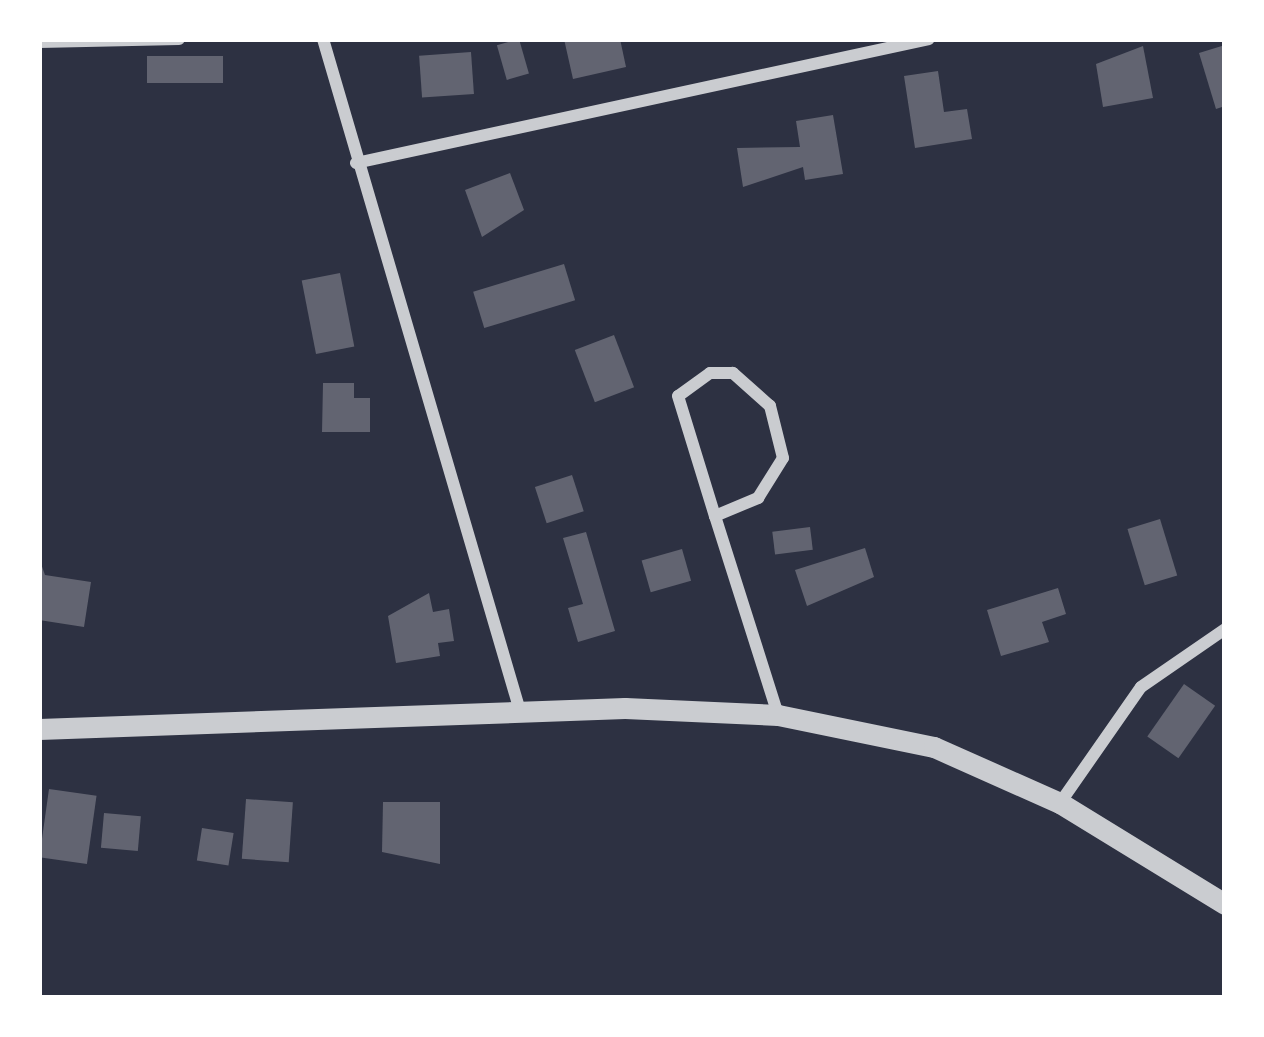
<!DOCTYPE html>
<style>
body{margin:0}
#map{position:relative;width:1264px;height:1037px;overflow:hidden;background:#2d3142;font-family:"Titillium Web",sans-serif}
div>[style]{position:absolute}
.building>*{inset:0;background:#626471;transform-origin:0 0}
.minor>*{height:12px;margin:-6px;padding:0 6px;transform-origin:6px;border-radius:6px;background:#caccd0}
.tertiary>*{height:21px;margin:-10.5px;padding:0 10.5px;transform-origin:10.5px;border-radius:10.5px;background:#caccd0}
span{translate:-50% -50%;white-space:nowrap;text-align:center;line-height:1.15;-webkit-text-stroke:9px #fff;paint-order:stroke}
.frame{position:absolute;inset:0;border:42px solid #fff;pointer-events:none}
</style>
<div id="map">
<div class="building">
<div style="left:519px;top:39px;width:36px;height:23px;rotate:74deg"></div>
<div style="clip-path:polygon(564px 39px,620px 39px,626px 67px,573px 79px)"></div>
<div style="clip-path:polygon(1225px 45px,1225px 106px,1216px 109px,1199px 53px)"></div>
<div style="clip-path:polygon(1143px 46px,1153px 98px,1103px 107px,1096px 64px)"></div>
<div style="left:471px;top:52px;width:42px;height:52px;rotate:86deg"></div>
<div style="left:223px;top:56px;width:27px;height:76px;rotate:90deg"></div>
<div style="clip-path:polygon(938px 71px,944px 112px,967px 109px,972px 139px,915px 148px,904px 76px)"></div>
<div style="clip-path:polygon(833px 115px,843px 174px,805px 180px,803px 167px,743px 187px,737px 148px,800px 147px,796px 121px)"></div>
<div style="clip-path:polygon(510px 173px,524px 210px,482px 237px,465px 190px)"></div>
<div style="left:564px;top:264px;width:38px;height:95px;rotate:73deg"></div>
<div style="left:340px;top:273px;width:75px;height:39px;rotate:79deg"></div>
<div style="left:614px;top:335px;width:56px;height:42px;rotate:69deg"></div>
<div style="clip-path:polygon(323px 383px,354px 383px,354px 398px,370px 398px,370px 432px,322px 432px)"></div>
<div style="left:572px;top:475px;width:38px;height:39px;rotate:72deg"></div>
<div style="left:1160px;top:519px;width:59px;height:34px;rotate:73deg"></div>
<div style="left:810px;top:527px;width:23px;height:38px;rotate:83deg"></div>
<div style="clip-path:polygon(586px 532px,615px 631px,578px 642px,568px 608px,583px 604px,563px 538px)"></div>
<div style="clip-path:polygon(865px 548px,874px 577px,807px 606px,795px 570px)"></div>
<div style="left:682px;top:549px;width:33px;height:42px;rotate:74deg"></div>
<div style="clip-path:polygon(39px 558px,45px 575px,91px 582px,84px 627px,39px 620px)"></div>
<div style="clip-path:polygon(1058px 588px,1066px 614px,1042px 622px,1049px 642px,1001px 656px,987px 610px)"></div>
<div style="clip-path:polygon(429px 593px,433px 612px,449px 609px,454px 641px,438px 643px,440px 656px,396px 663px,388px 616px)"></div>
<div style="left:1184px;top:684px;width:38px;height:64px;rotate:35deg"></div>
<div style="left:49px;top:789px;width:48px;height:69px;rotate:8deg"></div>
<div style="left:246px;top:799px;width:47px;height:60px;rotate:4deg"></div>
<div style="clip-path:polygon(383px 802px,440px 802px,440px 864px,382px 852px)"></div>
<div style="left:104px;top:813px;width:37px;height:35px;rotate:5deg"></div>
<div style="left:202px;top:828px;width:32px;height:33px;rotate:9deg"></div>
</div>
<div class="minor">
<div style="left:323px;top:39px;width:700px;rotate:73.66deg"></div>
<div style="left:39px;top:42px;width:140px;rotate:-1.2deg"></div>
<div style="left:356px;top:163px;width:586px;rotate:-12.21deg"></div>
<div style="left:715px;top:516px;width:47px;rotate:-22.7deg"></div>
<div style="left:758px;top:498px;width:47px;rotate:-58deg"></div>
<div style="left:783px;top:458px;width:54px;rotate:-104deg"></div>
<div style="left:770px;top:406px;width:50px;rotate:-138.3deg"></div>
<div style="left:733px;top:373px;width:23px;rotate:180deg"></div>
<div style="left:710px;top:373px;width:39px;rotate:144deg"></div>
<div style="left:678px;top:396px;width:126px;rotate:72.9deg"></div>
<div style="left:715px;top:516px;width:209px;rotate:72.4deg"></div>
<div style="left:1060px;top:803px;width:141px;rotate:-55.1deg"></div>
<div style="left:1141px;top:687px;width:102px;rotate:-34.6deg"></div>
</div>
<div class="tertiary">
<div style="left:39px;top:729px;width:586px;rotate:-2.05deg"></div>
<div style="left:625px;top:708px;width:153px;rotate:2.6deg"></div>
<div style="left:778px;top:715px;width:159px;rotate:11.6deg"></div>
<div style="left:934px;top:747px;width:138px;rotate:24deg"></div>
<div style="left:1060px;top:803px;width:193px;rotate:31.5deg"></div>
</div>
<div class="frame"></div>
</div>
